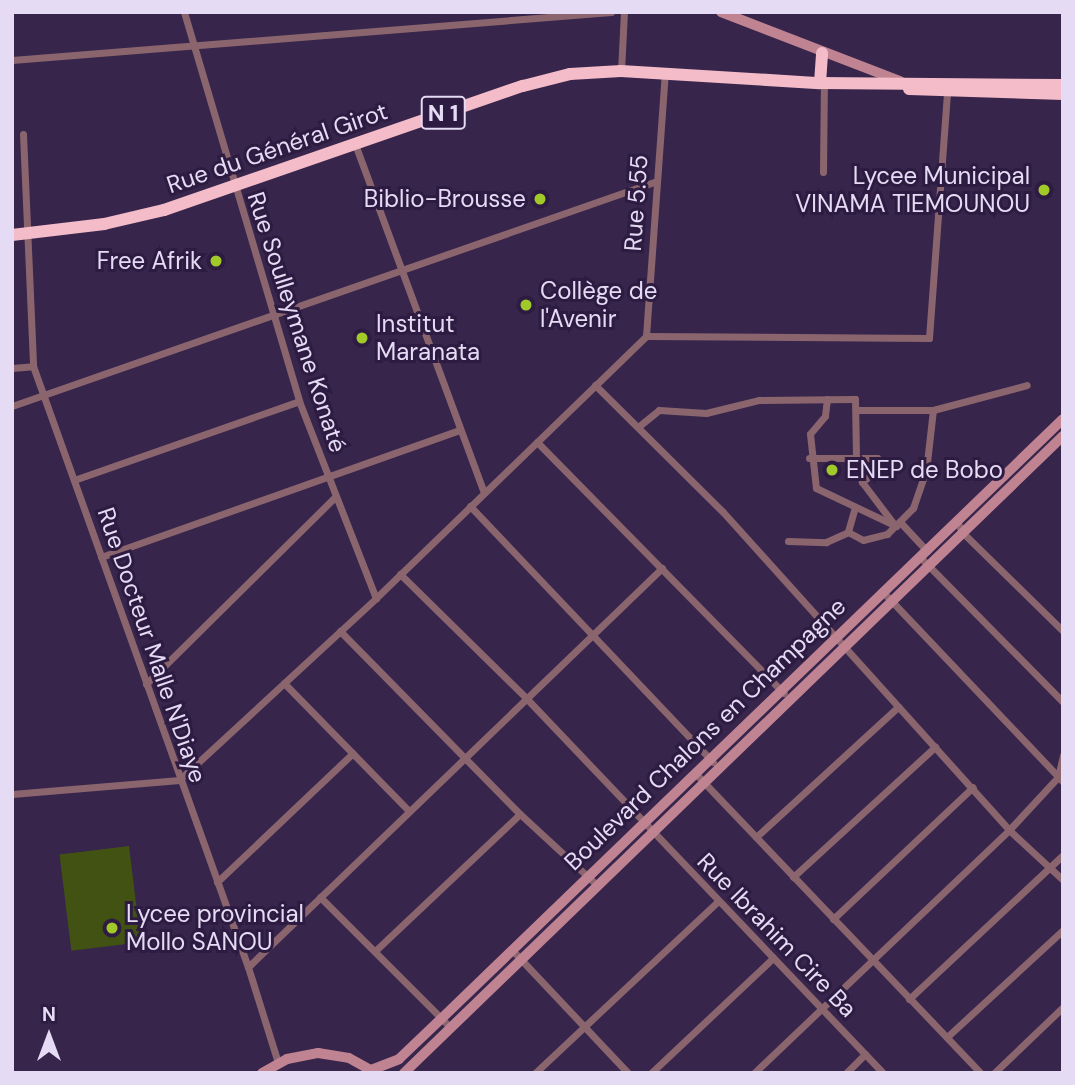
<!DOCTYPE html>
<meta charset="utf-8">
<style>
body{margin:0}
#map{position:relative;width:1075px;height:1085px;overflow:hidden;background:#37254c;font-family:"DM Sans",sans-serif}
div>[style]{position:absolute}
.green>*{inset:0;background:#415213;transform-origin:0 0}
.street>*{height:7px;margin:-3.5px;padding:0 3.5px;transform-origin:3.5px;border-radius:3.5px;background:#8b656e}
.secondary>*{height:10px;margin:-5px;padding:0 5px;transform-origin:5px;border-radius:5px;background:#bf8392}
.highway>*{height:12px;margin:-6px;padding:0 6px;transform-origin:6px;border-radius:6px;background:#f4bbc8}
.dots>*{width:19px;height:19px;translate:-50% -50%;box-sizing:border-box;border:4px solid #2d1b41;border-radius:50%}
span{translate:-50% -50%;white-space:nowrap;text-align:center;line-height:1.15;-webkit-text-stroke:6px #2d1b41;paint-order:stroke}
.shield-label span{padding:2px 5px;background:#2d1b41;border:2px solid;border-radius:5px;-webkit-text-stroke-width:0}
.shield-label{font-size:23px;color:#e5dbf4;font-weight:700}
.street-label{font-size:24px;color:#e5dbf4}
.poi-label{font-size:24px;color:#e5dbf4}
.right{translate:-100% -50%;text-align:right}
.left{translate:0 -50%;text-align:left}
.frame{position:absolute;inset:0;border:14px solid #e5dbf4;pointer-events:none}
.north{position:absolute;left:14px;top:1001px;width:70px;height:70px;-webkit-text-stroke:5px #2d1b41;paint-order:stroke;rotate:0deg;font-size:19px;font-weight:700;line-height:28px;text-align:center;color:#e5dbf4}
.north::after{content:'';display:block;margin:auto;width:24px;height:32px;background:#e5dbf4;clip-path:polygon(50% 0,100% 100%,50% 72%,0 100%)}
</style>
<div id="map">
<div class="green">
<div style="left:129px;top:846px;width:97px;height:70px;rotate:83deg"></div>
</div>
<div class="street">
<div style="left:184px;top:12px;width:406px;rotate:73.5deg"></div>
<div style="left:299px;top:401px;width:212px;rotate:68.7deg"></div>
<div style="left:12px;top:60px;width:601px;rotate:-4.58deg"></div>
<div style="left:621px;top:71px;width:59px;rotate:-87.1deg"></div>
<div style="left:23px;top:134px;width:232px;rotate:87.5deg"></div>
<div style="left:33px;top:366px;width:638px;rotate:70.32deg"></div>
<div style="left:248px;top:967px;width:101px;rotate:72.6deg"></div>
<div style="left:355px;top:144px;width:371px;rotate:69.7deg"></div>
<div style="left:823px;top:172px;width:89px;rotate:-89.4deg"></div>
<div style="left:646px;top:336px;width:264px;rotate:-85.9deg"></div>
<div style="left:12px;top:368px;width:21px;rotate:-5deg"></div>
<div style="left:595px;top:385px;width:180px;rotate:44.8deg"></div>
<div style="left:723px;top:512px;width:428px;rotate:48deg"></div>
<div style="left:1009px;top:830px;width:74px;rotate:42.8deg"></div>
<div style="left:827px;top:399px;width:17px;rotate:97deg"></div>
<div style="left:825px;top:416px;width:23px;rotate:130deg"></div>
<div style="left:810px;top:434px;width:54px;rotate:83.7deg"></div>
<div style="left:816px;top:488px;width:89px;rotate:25.4deg"></div>
<div style="left:12px;top:406px;width:683px;rotate:-19.23deg"></div>
<div style="left:856px;top:410px;width:77px"></div>
<div style="left:933px;top:410px;width:97px;rotate:-14.9deg"></div>
<div style="left:638px;top:427px;width:27px;rotate:-39deg"></div>
<div style="left:659px;top:410px;width:47px;rotate:3.7deg"></div>
<div style="left:706px;top:413px;width:55px;rotate:-13.8deg"></div>
<div style="left:759px;top:400px;width:96px;rotate:-0.6deg"></div>
<div style="left:855px;top:399px;width:59px;rotate:89deg"></div>
<div style="left:537px;top:442px;width:352px;rotate:45.5deg"></div>
<div style="left:809px;top:458px;width:68px"></div>
<div style="left:877px;top:458px;width:13px;rotate:94deg"></div>
<div style="left:876px;top:471px;width:18px;rotate:142deg"></div>
<div style="left:862px;top:482px;width:51px;rotate:52.9deg"></div>
<div style="left:74px;top:480px;width:238px;rotate:-19.3deg"></div>
<div style="left:470px;top:506px;width:353px;rotate:46.5deg"></div>
<div style="left:855px;top:507px;width:26px;rotate:106deg"></div>
<div style="left:848px;top:532px;width:17px;rotate:28deg"></div>
<div style="left:863px;top:540px;width:25px;rotate:-14deg"></div>
<div style="left:887px;top:534px;width:37px;rotate:-45deg"></div>
<div style="left:913px;top:508px;width:39px;rotate:-71deg"></div>
<div style="left:926px;top:471px;width:61px;rotate:-83.5deg"></div>
<div style="left:957px;top:521px;width:12px;rotate:66deg"></div>
<div style="left:962px;top:532px;width:141px;rotate:44.4deg"></div>
<div style="left:900px;top:522px;width:40px;rotate:47deg"></div>
<div style="left:788px;top:541px;width:38px;rotate:2deg"></div>
<div style="left:826px;top:542px;width:24px;rotate:-24deg"></div>
<div style="left:101px;top:557px;width:380px;rotate:-19.5deg"></div>
<div style="left:920px;top:557px;width:204px;rotate:45.4deg"></div>
<div style="left:400px;top:574px;width:178px;rotate:44.5deg"></div>
<div style="left:527px;top:699px;width:516px;rotate:46.41deg"></div>
<div style="left:883px;top:592px;width:262px;rotate:46.5deg"></div>
<div style="left:340px;top:631px;width:257px;rotate:45.5deg"></div>
<div style="left:520px;top:814px;width:105px;rotate:42.7deg"></div>
<div style="left:284px;top:683px;width:177px;rotate:45.7deg"></div>
<div style="left:146px;top:684px;width:264px;rotate:-44.7deg"></div>
<div style="left:695px;top:773px;width:414px;rotate:46.4deg"></div>
<div style="left:12px;top:794px;width:168px;rotate:-4.8deg"></div>
<div style="left:179px;top:780px;width:268px;rotate:-42.7deg"></div>
<div style="left:376px;top:598px;width:376px;rotate:-44.1deg"></div>
<div style="left:646px;top:336px;width:283px;rotate:0.4deg"></div>
<div style="left:929px;top:338px;width:249px;rotate:-85.8deg"></div>
<div style="left:756px;top:837px;width:193px;rotate:-42.5deg"></div>
<div style="left:793px;top:877px;width:193px;rotate:-42.5deg"></div>
<div style="left:217px;top:882px;width:187px;rotate:-43.5deg"></div>
<div style="left:320px;top:897px;width:182px;rotate:45deg"></div>
<div style="left:833px;top:919px;width:192px;rotate:-43.3deg"></div>
<div style="left:375px;top:951px;width:199px;rotate:-43.4deg"></div>
<div style="left:513px;top:951px;width:168px;rotate:46.7deg"></div>
<div style="left:248px;top:967px;width:575px;rotate:-43.94deg"></div>
<div style="left:909px;top:999px;width:211px;rotate:-43.1deg"></div>
<div style="left:947px;top:1037px;width:158px;rotate:-42.7deg"></div>
<div style="left:535px;top:1073px;width:251px;rotate:-43.2deg"></div>
<div style="left:651px;top:1073px;width:168px;rotate:-43.3deg"></div>
<div style="left:754px;top:1073px;width:352px;rotate:-43.6deg"></div>
<div style="left:1009px;top:830px;width:72px;rotate:-47.2deg"></div>
<div style="left:1058px;top:777px;width:23px;rotate:-77deg"></div>
<div style="left:846px;top:1073px;width:27px;rotate:-45deg"></div>
<div style="left:994px;top:1073px;width:95px;rotate:-43.7deg"></div>
</div>
<div class="secondary">
<div style="left:721px;top:12px;width:192px;rotate:21.1deg"></div>
<div style="left:371px;top:1070px;width:30px;rotate:-21deg"></div>
<div style="left:399px;top:1059px;width:58px;rotate:-43.6deg"></div>
<div style="left:441px;top:1019px;width:864px;rotate:-43.97deg"></div>
<div style="left:262px;top:1073px;width:29px;rotate:-29deg"></div>
<div style="left:287px;top:1059px;width:32px;rotate:-11deg"></div>
<div style="left:318px;top:1053px;width:31px;rotate:9deg"></div>
<div style="left:349px;top:1058px;width:29px;rotate:29deg"></div>
<div style="left:404px;top:1073px;width:917px;rotate:-44.03deg"></div>
</div>
<div class="highway">
<div style="left:820px;top:83px;width:30px;rotate:-86deg"></div>
<div style="left:909px;top:89px;width:154px;rotate:1.9deg"></div>
<div style="left:12px;top:235px;width:93px;rotate:-6.8deg"></div>
<div style="left:104px;top:224px;width:62px;rotate:-13.1deg"></div>
<div style="left:164px;top:210px;width:380px;rotate:-19.1deg"></div>
<div style="left:523px;top:86px;width:49px;rotate:-14.3deg"></div>
<div style="left:570px;top:74px;width:51px;rotate:-3.4deg"></div>
<div style="left:621px;top:71px;width:199px;rotate:3.5deg"></div>
<div style="left:820px;top:83px;width:243px;rotate:0.5deg"></div>
</div>
<div class="dots">
<div style="left:1044px;top:190px;background:#a1c929"></div>
<div style="left:540px;top:199px;background:#a1c929"></div>
<div style="left:216px;top:261px;background:#a1c929"></div>
<div style="left:526px;top:305px;background:#a1c929"></div>
<div style="left:362px;top:338px;background:#a1c929"></div>
<div style="left:832px;top:470px;background:#a1c929"></div>
<div style="left:112px;top:928px;background:#a1c929"></div>
</div>
<div class="shield-label">
<span style="left:443px;top:113px">N 1</span>
</div>
<div class="street-label">
<span style="left:277px;top:148px;rotate:-19deg">Rue du Général Girot</span>
<span style="left:636px;top:203px;rotate:-86deg">Rue 5.55</span>
<span style="left:297px;top:322px;rotate:72deg">Rue Soulleymane Konaté</span>
<span style="left:152px;top:645px;rotate:71deg">Rue Docteur Malle N'Diaye</span>
<span style="left:705px;top:734px;rotate:-44deg">Boulevard Chalons en Champagne</span>
<span style="left:777px;top:935px;rotate:46deg">Rue Ibrahim Cire Ba</span>
</div>
<div class="poi-label">
<span class="right" style="left:1030px;top:190px">Lycee Municipal<br>VINAMA TIEMOUNOU</span>
<span class="right" style="left:526px;top:199px">Biblio-Brousse</span>
<span class="right" style="left:202px;top:261px">Free Afrik</span>
<span class="left" style="left:540px;top:305px">Collège de<br>l'Avenir</span>
<span class="left" style="left:376px;top:338px">Institut<br>Maranata</span>
<span class="left" style="left:846px;top:470px">ENEP de Bobo</span>
<span class="left" style="left:126px;top:928px">Lycee provincial<br>Mollo SANOU</span>
</div>
<div class="frame"></div>
<div class="north">N</div>
</div>
